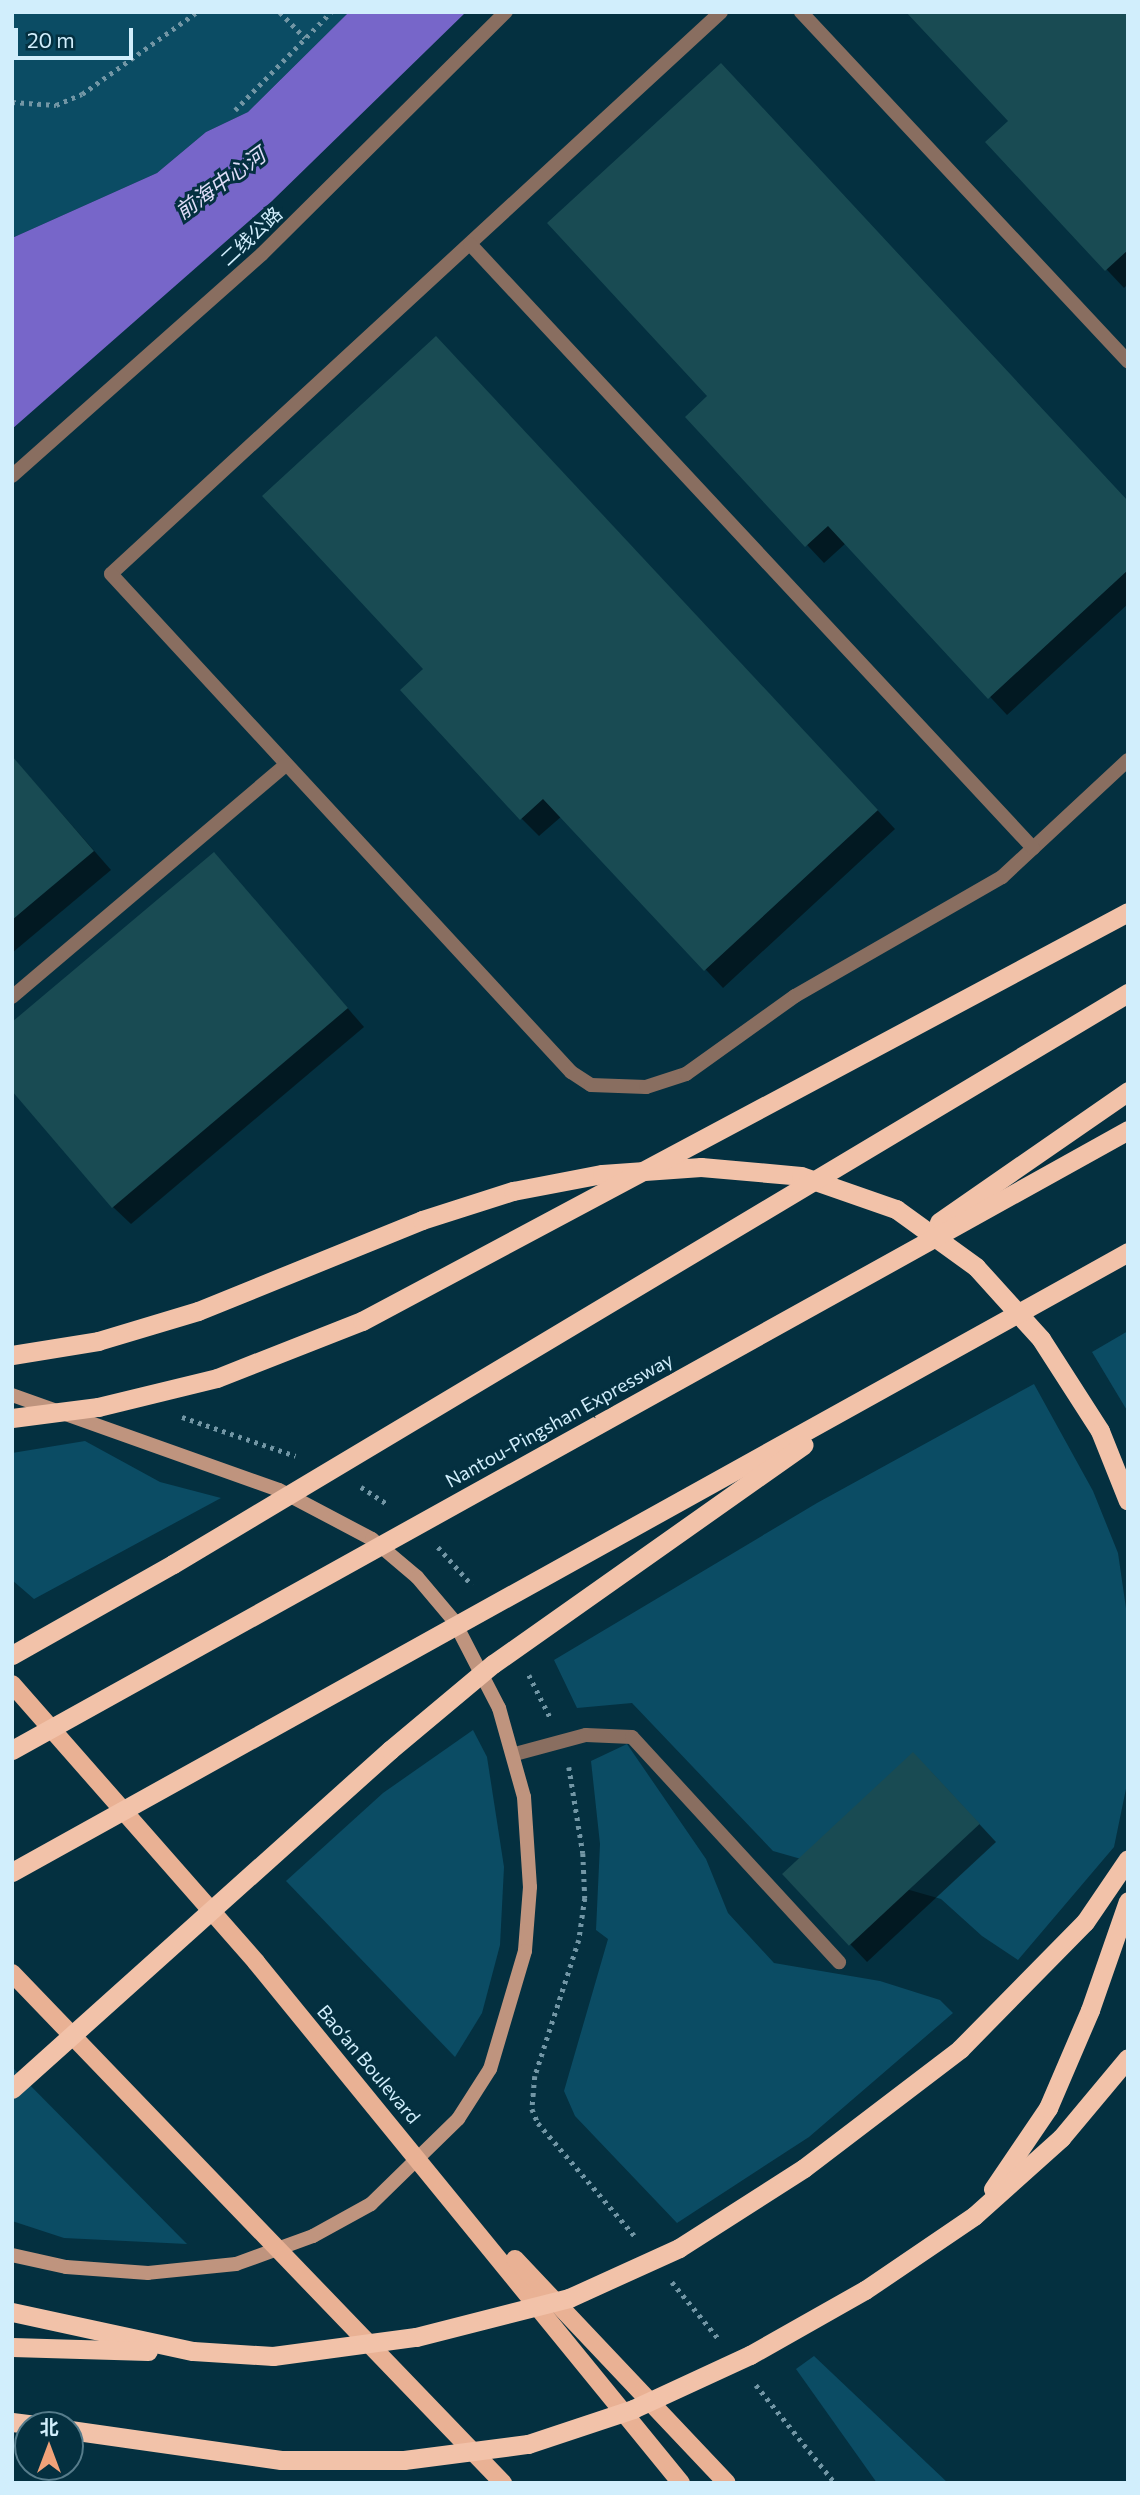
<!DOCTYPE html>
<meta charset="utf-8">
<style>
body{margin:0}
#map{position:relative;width:1140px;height:2495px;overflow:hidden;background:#043040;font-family:Commissioner,"Noto Sans SC",sans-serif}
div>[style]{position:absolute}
.green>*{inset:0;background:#0b4c64}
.water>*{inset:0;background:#7766c9}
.shadow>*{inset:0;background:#0007}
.building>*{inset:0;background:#194b53;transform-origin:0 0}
.path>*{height:4.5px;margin-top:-2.25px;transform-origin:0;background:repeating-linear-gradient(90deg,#7296a5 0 3.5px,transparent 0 8.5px)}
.service>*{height:14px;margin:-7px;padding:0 7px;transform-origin:7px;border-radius:7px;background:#896e60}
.secondary>*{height:14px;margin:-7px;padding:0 7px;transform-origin:7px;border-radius:7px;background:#bf947e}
.primary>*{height:18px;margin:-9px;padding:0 9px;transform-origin:9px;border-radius:9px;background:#e9b194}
.trunk>*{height:19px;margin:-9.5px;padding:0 9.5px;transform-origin:9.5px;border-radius:9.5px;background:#f2c2a9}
span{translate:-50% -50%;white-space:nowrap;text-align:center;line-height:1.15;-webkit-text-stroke:6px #043040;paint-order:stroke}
.street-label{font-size:19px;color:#d1eefc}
.water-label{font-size:21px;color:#e0def9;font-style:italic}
.frame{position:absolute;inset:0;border:14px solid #d1eefc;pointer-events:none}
.north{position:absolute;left:14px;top:2411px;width:70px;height:70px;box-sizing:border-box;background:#043040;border:2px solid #567c8b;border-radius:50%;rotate:0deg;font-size:19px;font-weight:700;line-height:28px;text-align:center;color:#d1eefc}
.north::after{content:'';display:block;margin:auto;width:24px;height:32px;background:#f0a279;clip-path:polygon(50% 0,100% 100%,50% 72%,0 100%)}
.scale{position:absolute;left:14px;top:28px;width:119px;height:32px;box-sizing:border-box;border:4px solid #d1eefc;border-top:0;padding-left:9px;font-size:21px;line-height:24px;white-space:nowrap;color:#d1eefc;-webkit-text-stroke:5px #043040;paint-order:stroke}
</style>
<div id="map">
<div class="green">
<div style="clip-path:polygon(12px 12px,349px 12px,248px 112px,206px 132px,157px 173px,12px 238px)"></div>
<div style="clip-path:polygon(1128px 1331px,1128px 1412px,1092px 1352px)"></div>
<div style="clip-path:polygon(1034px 1384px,1093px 1491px,1118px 1553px,1128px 1622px,1128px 1779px,1114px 1847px,1018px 1960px,982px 1936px,941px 1899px,773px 1851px,632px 1703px,577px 1708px,554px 1660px,817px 1503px)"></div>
<div style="clip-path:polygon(85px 1441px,160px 1482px,221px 1498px,34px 1599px,12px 1580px,12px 1453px)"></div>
<div style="clip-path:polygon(473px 1730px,487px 1757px,504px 1867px,500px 1945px,482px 2013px,455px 2057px,286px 1881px,383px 1793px)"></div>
<div style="clip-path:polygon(627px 1744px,706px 1859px,728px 1913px,774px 1963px,880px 1981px,940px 2000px,953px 2013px,809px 2137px,677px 2223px,575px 2116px,564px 2091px,608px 1939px,596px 1930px,600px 1844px,591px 1761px)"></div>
<div style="clip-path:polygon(12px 2067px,187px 2244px,64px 2238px,12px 2221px)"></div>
<div style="clip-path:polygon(814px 2356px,948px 2483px,877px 2483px,796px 2369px)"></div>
</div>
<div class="water">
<div style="clip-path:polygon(349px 12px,466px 12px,272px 201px,12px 429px,12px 238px,157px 173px,206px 132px,248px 112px)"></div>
</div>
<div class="shadow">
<div style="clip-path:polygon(1128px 12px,1128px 284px,1124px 288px,987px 142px)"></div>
<div style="clip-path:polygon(454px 356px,895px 829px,723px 988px,562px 816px,539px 836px,521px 818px,425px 669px)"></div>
<div style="clip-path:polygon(687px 417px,1128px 502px,1128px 604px,1007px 715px,846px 543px,824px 563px)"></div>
<div style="clip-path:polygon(12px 757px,111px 870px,12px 953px)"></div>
<div style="clip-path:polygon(214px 854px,364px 1027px,131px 1224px,113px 1207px)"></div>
<div style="clip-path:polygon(931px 1772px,996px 1842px,867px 1962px,784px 1874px)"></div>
</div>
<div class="building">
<div style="clip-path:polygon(906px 12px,1128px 12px,1128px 250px,1105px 271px,985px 142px,1008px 121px)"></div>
<div style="clip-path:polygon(721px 63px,1128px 501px,1128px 570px,988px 699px,828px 526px,805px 547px,685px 417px,707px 396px,547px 223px)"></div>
<div style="clip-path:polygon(436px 336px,878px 810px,704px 971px,543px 799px,520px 820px,400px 690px,423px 669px,262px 496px)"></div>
<div style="clip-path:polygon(12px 756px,94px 851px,12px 920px)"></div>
<div style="clip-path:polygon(214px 852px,348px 1008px,112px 1208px,12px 1091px,12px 1022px)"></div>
<div style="left:913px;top:1752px;width:98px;height:179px;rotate:47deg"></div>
</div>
<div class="path">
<div style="left:280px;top:12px;width:36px;rotate:46deg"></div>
<div style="left:12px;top:102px;width:44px;rotate:3.9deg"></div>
<div style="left:56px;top:105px;width:28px;rotate:-23deg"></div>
<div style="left:82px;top:94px;width:141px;rotate:-35.5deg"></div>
<div style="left:235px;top:110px;width:137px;rotate:-45.6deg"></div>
<div style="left:182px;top:1417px;width:120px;rotate:18.9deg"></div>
<div style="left:361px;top:1487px;width:33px;rotate:33deg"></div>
<div style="left:438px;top:1547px;width:51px;rotate:48.2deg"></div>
<div style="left:529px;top:1675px;width:47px;rotate:63.4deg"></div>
<div style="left:569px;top:1767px;width:87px;rotate:80.8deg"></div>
<div style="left:583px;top:1853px;width:45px;rotate:87.5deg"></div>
<div style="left:585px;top:1898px;width:42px;rotate:98.1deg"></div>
<div style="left:579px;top:1940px;width:143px;rotate:107.9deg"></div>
<div style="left:535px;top:2076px;width:33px;rotate:95deg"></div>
<div style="left:532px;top:2109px;width:15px;rotate:67deg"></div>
<div style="left:538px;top:2123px;width:148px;rotate:49.4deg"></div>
<div style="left:672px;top:2282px;width:72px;rotate:50.6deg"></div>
<div style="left:756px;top:2385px;width:126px;rotate:51.1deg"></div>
</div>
<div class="service">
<div style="left:721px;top:12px;width:829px;rotate:137.35deg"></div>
<div style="left:111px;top:574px;width:678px;rotate:47.27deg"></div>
<div style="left:571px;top:1072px;width:24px;rotate:33deg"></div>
<div style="left:591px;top:1085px;width:55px;rotate:2.1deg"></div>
<div style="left:646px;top:1087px;width:42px;rotate:-18deg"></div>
<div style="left:686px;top:1074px;width:134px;rotate:-35.6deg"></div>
<div style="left:795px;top:996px;width:239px;rotate:-29.9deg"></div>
<div style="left:1002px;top:877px;width:172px;rotate:-42.9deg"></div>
<div style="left:801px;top:12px;width:479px;rotate:46.9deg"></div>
<div style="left:470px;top:244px;width:826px;rotate:47.01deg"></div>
<div style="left:12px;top:476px;width:334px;rotate:-41.6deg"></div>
<div style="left:262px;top:254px;width:344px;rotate:-44.8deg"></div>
<div style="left:12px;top:997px;width:359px;rotate:-40.3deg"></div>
<div style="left:515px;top:1754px;width:73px;rotate:-15deg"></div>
<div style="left:586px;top:1735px;width:46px;rotate:2.5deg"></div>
<div style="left:632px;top:1737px;width:306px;rotate:47.4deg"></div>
</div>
<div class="secondary">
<div style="left:12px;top:1395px;width:283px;rotate:19.6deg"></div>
<div style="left:279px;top:1490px;width:105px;rotate:27.8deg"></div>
<div style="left:372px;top:1539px;width:59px;rotate:40.2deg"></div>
<div style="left:417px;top:1577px;width:57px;rotate:49.9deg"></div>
<div style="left:454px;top:1621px;width:98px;rotate:62.7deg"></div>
<div style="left:499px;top:1708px;width:92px;rotate:74.3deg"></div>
<div style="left:524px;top:1797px;width:90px;rotate:86.2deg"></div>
<div style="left:530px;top:1887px;width:64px;rotate:94.5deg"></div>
<div style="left:525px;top:1951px;width:123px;rotate:106.5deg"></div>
<div style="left:490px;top:2069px;width:59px;rotate:122.6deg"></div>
<div style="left:458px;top:2119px;width:122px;rotate:135.7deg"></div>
<div style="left:371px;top:2204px;width:66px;rotate:151.1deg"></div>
<div style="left:313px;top:2236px;width:82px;rotate:160deg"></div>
<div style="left:236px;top:2264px;width:88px;rotate:174.2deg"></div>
<div style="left:148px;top:2273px;width:82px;rotate:-175.8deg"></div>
<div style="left:66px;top:2267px;width:55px;rotate:-167.5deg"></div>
</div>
<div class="primary">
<div style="left:12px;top:1684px;width:370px;rotate:48.7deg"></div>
<div style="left:256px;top:1962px;width:672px;rotate:50.79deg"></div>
<div style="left:12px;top:1973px;width:708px;rotate:46.09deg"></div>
<div style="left:515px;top:2259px;width:308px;rotate:46.6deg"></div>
</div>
<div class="trunk">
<div style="left:939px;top:1222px;width:230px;rotate:-34.7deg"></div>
<div style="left:12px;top:1355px;width:87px;rotate:-9.2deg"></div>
<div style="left:98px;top:1341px;width:104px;rotate:-16.7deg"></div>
<div style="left:198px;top:1311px;width:242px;rotate:-22.1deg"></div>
<div style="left:422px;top:1220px;width:96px;rotate:-17.7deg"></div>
<div style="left:513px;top:1191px;width:91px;rotate:-10.8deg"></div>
<div style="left:602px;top:1174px;width:99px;rotate:-4deg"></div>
<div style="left:701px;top:1167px;width:100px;rotate:5.1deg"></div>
<div style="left:801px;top:1176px;width:101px;rotate:19.2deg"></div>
<div style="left:896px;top:1209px;width:99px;rotate:35.9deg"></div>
<div style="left:976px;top:1267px;width:97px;rotate:47.9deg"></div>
<div style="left:1041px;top:1339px;width:109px;rotate:57.3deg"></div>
<div style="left:1100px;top:1431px;width:75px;rotate:68.2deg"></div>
<div style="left:12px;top:1418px;width:87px;rotate:-7.3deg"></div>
<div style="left:98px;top:1407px;width:122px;rotate:-13.7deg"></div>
<div style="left:217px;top:1378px;width:156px;rotate:-21.5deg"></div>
<div style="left:362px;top:1321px;width:868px;rotate:-28.1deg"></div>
<div style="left:12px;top:1655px;width:185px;rotate:-29.5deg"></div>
<div style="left:173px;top:1564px;width:1113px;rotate:-30.88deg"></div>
<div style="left:12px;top:1750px;width:1277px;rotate:-29.05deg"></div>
<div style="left:12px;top:1872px;width:1277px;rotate:-29.05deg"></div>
<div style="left:12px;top:2089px;width:508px;rotate:-41.89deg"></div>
<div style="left:390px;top:1750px;width:134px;rotate:-39.9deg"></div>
<div style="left:493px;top:1664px;width:380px;rotate:-35.2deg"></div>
<div style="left:993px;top:2189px;width:98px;rotate:-55.8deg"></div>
<div style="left:1048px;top:2108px;width:107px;rotate:-66.8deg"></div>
<div style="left:1090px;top:2010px;width:115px;rotate:-70.8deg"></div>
<div style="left:12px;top:2312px;width:185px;rotate:12.2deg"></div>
<div style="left:193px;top:2351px;width:80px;rotate:3.6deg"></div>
<div style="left:273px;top:2356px;width:144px;rotate:-7.6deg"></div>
<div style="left:416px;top:2337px;width:158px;rotate:-14.3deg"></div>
<div style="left:569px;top:2298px;width:121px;rotate:-24.4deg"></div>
<div style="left:679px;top:2248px;width:148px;rotate:-32.6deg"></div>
<div style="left:804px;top:2168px;width:196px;rotate:-37.3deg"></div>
<div style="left:960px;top:2049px;width:178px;rotate:-45.5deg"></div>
<div style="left:1085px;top:1922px;width:76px;rotate:-55.7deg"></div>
<div style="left:12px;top:2347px;width:136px;rotate:1.7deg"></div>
<div style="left:12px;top:2422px;width:24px;rotate:7deg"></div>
<div style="left:70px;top:2430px;width:213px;rotate:8.1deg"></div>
<div style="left:281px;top:2460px;width:123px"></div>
<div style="left:404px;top:2460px;width:125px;rotate:-7.4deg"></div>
<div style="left:528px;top:2444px;width:111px;rotate:-18.4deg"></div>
<div style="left:633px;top:2409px;width:129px;rotate:-24.8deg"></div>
<div style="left:750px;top:2355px;width:132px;rotate:-29.5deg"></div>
<div style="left:865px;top:2290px;width:132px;rotate:-34.2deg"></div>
<div style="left:974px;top:2216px;width:117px;rotate:-41.9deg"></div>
<div style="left:1061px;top:2138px;width:104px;rotate:-50.1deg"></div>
</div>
<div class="street-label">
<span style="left:251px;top:236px;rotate:-43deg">二线公路</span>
<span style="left:559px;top:1420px;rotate:-29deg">Nantou-Pingshan Expressway</span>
<span style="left:369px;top:2064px;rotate:50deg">Bao‘an Boulevard</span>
</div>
<div class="water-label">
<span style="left:220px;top:183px;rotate:-36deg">前海中心河</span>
</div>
<div class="frame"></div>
<div class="north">北</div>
<div class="scale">20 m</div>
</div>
